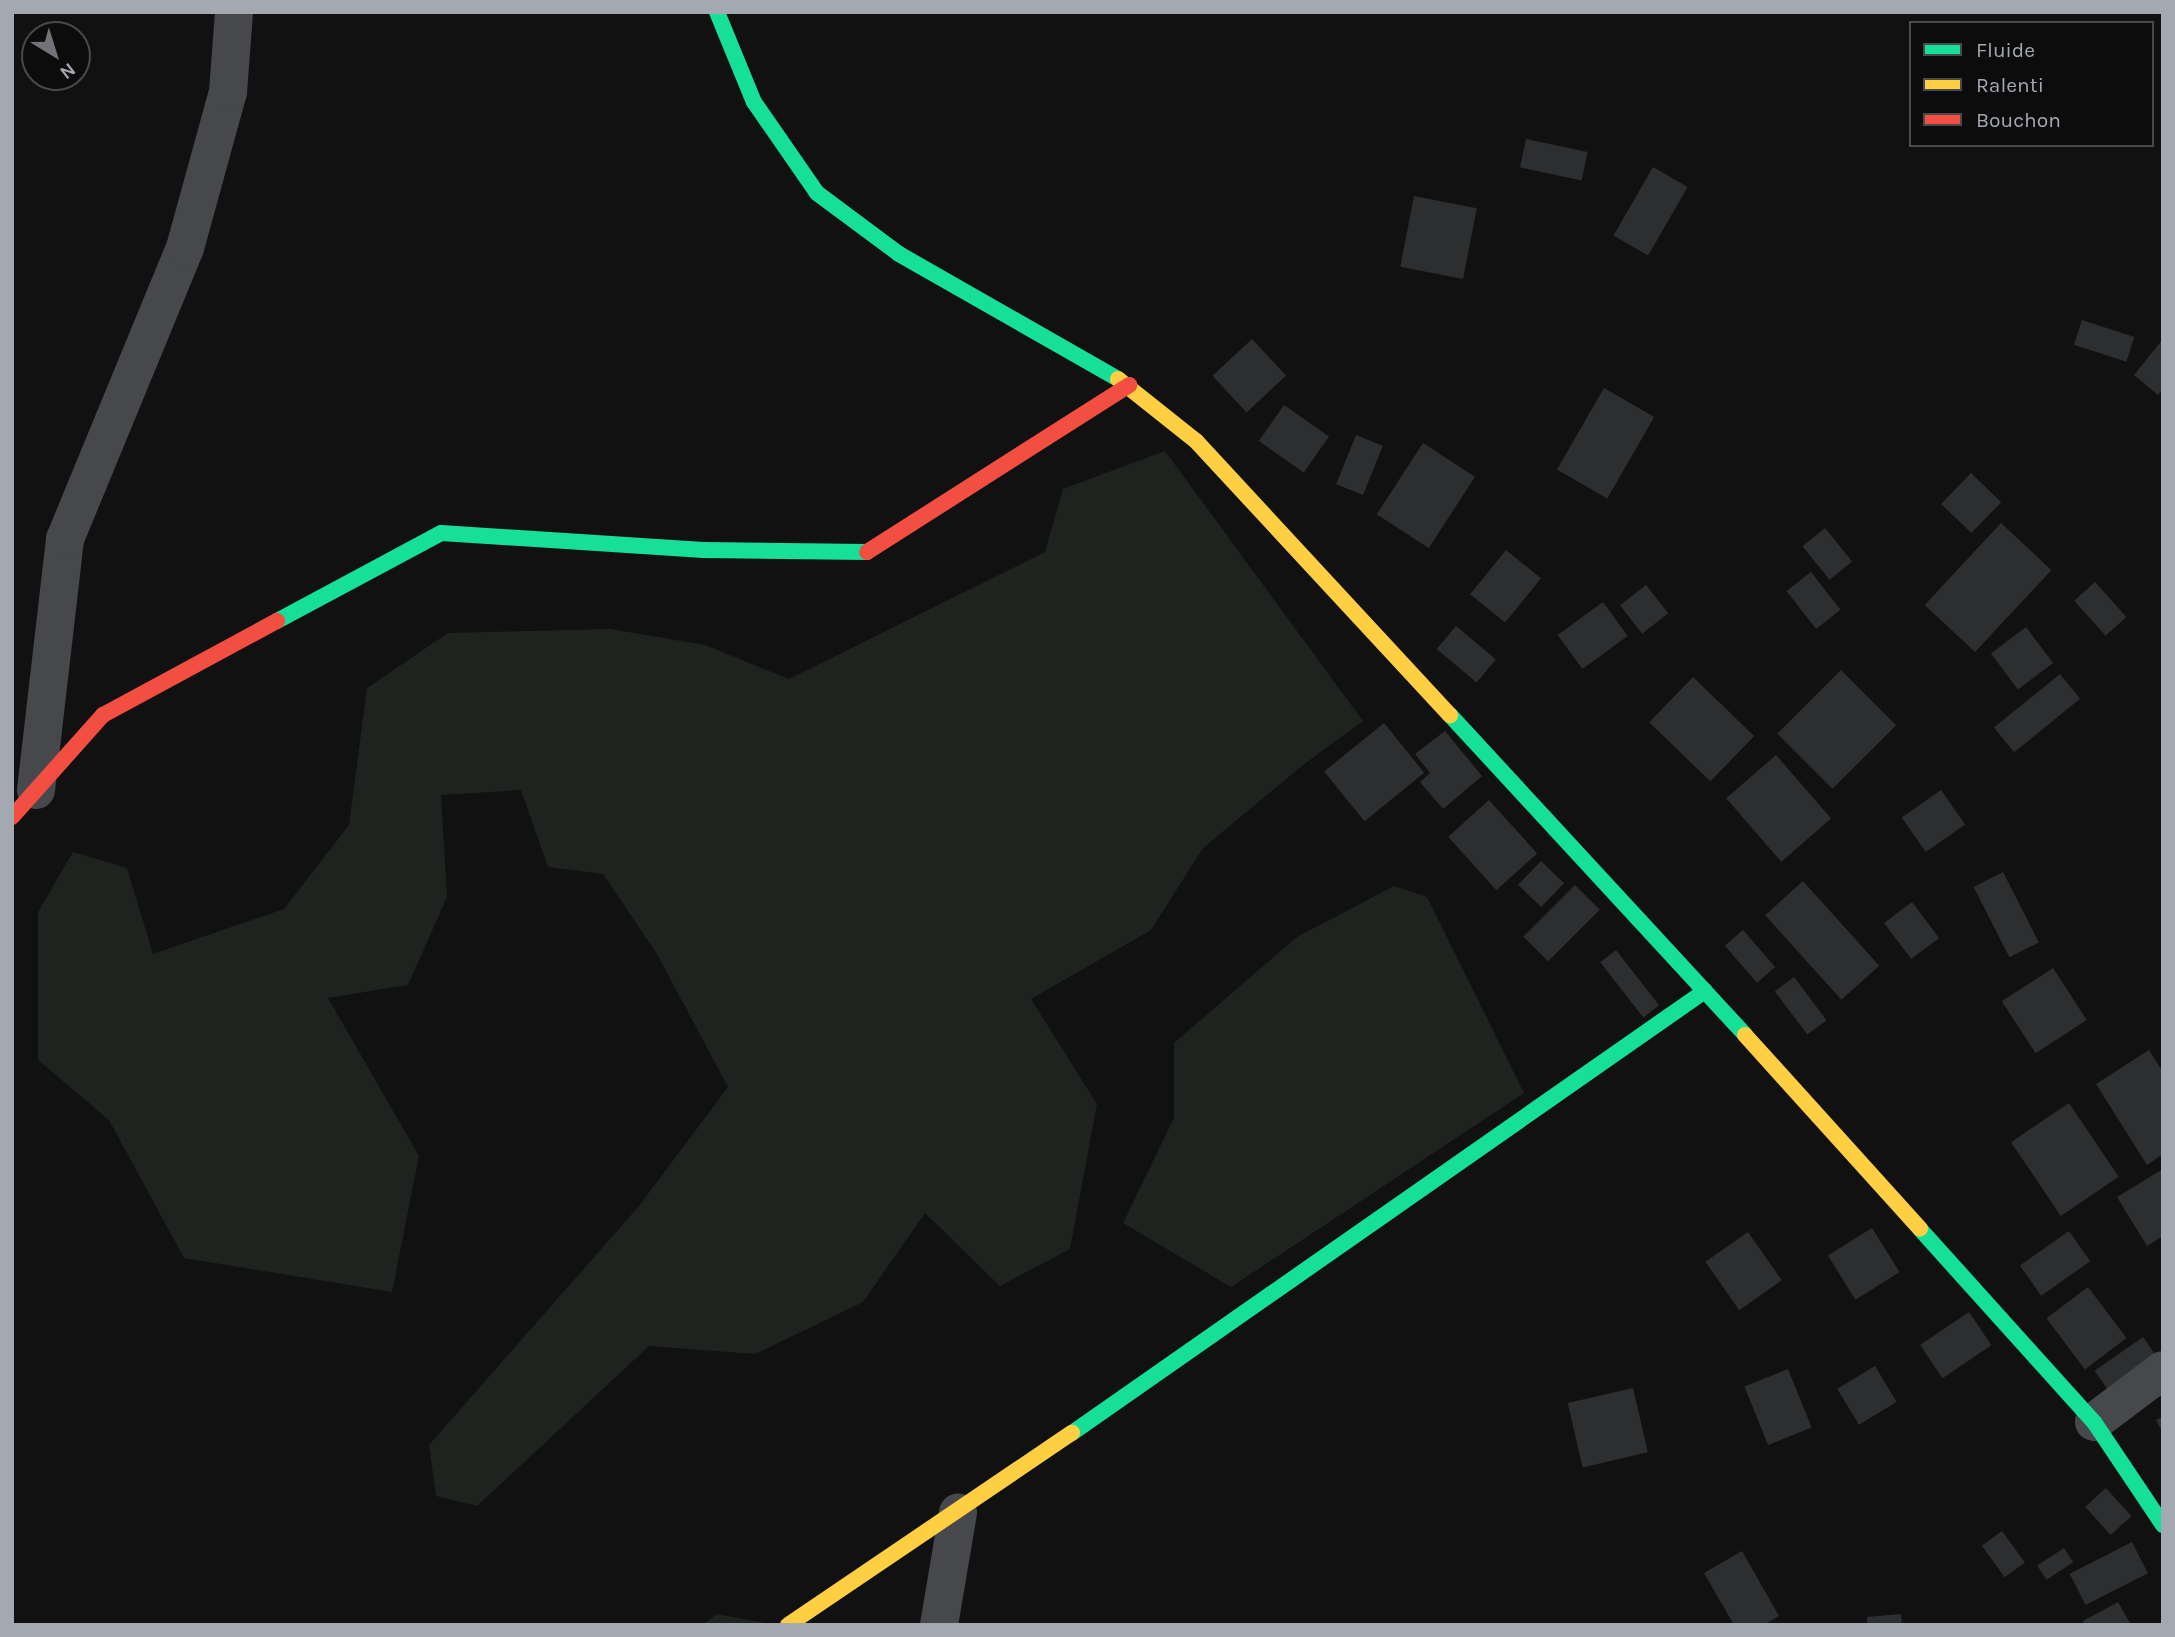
<!DOCTYPE html>
<style>
body{margin:0}
#map{position:relative;width:2175px;height:1637px;overflow:hidden;background:#111112;font-family:Karla,sans-serif}
div>[style]{position:absolute}
.green>*{inset:0;background:#1e231f}
.building>*{inset:0;background:#2d2e2f;transform-origin:0 0}
.street>*{height:38px;margin:-19px;padding:0 19px;transform-origin:19px;border-radius:19px;background:#47484b}
.fast>*{height:16px;margin:-8px;padding:0 8px;transform-origin:8px;border-radius:8px;background:#16e098}
.slow>*{height:16px;margin:-8px;padding:0 8px;transform-origin:8px;border-radius:8px;background:#ffcf43}
.jam>*{height:16px;margin:-8px;padding:0 8px;transform-origin:8px;border-radius:8px;background:#f24e42}
span{translate:-50% -50%;white-space:nowrap;text-align:center;line-height:1.15;-webkit-text-stroke:6px #0c0c0d;paint-order:stroke}
.frame{position:absolute;inset:0;border:14px solid #a4a8b1;pointer-events:none}
.legend{position:absolute;left:1909px;top:21px;width:245px;height:126px;box-sizing:border-box;background:#0c0c0d;border:2px solid #494a4f;margin:0;padding:9px 12px;list-style:none;font-size:21px;color:#a4a8b1}
.legend li{display:flex;align-items:center;gap:14px;height:35px}
.legend b{width:35px;border:2px solid #494a4f}
.north{position:absolute;left:21px;top:21px;width:70px;height:70px;box-sizing:border-box;background:#0c0c0d;border:2px solid #494a4f;border-radius:50%;rotate:142deg;font-size:19px;font-weight:700;line-height:28px;text-align:center;color:#a4a8b1}
.north::after{content:'';display:block;margin:auto;width:24px;height:32px;background:#717379;clip-path:polygon(50% 0,100% 100%,50% 72%,0 100%)}
</style>
<div id="map">
<div class="green">
<div style="clip-path:polygon(1165px 451px,1363px 721px,1303px 765px,1203px 848px,1151px 930px,1031px 999px,1097px 1104px,1070px 1249px,1000px 1286px,925px 1213px,863px 1302px,755px 1354px,649px 1346px,477px 1506px,436px 1496px,429px 1445px,639px 1206px,728px 1087px,657px 954px,603px 874px,548px 867px,521px 790px,441px 795px,447px 897px,408px 985px,328px 998px,419px 1156px,392px 1292px,184px 1258px,109px 1120px,38px 1060px,38px 912px,73px 852px,127px 868px,153px 954px,284px 909px,349px 825px,367px 688px,448px 633px,610px 629px,705px 645px,789px 679px,1045px 552px,1063px 489px)"></div>
<div style="clip-path:polygon(1394px 886px,1427px 897px,1524px 1093px,1231px 1287px,1123px 1223px,1174px 1118px,1174px 1043px,1297px 937px)"></div>
<div style="clip-path:polygon(717px 1614px,776px 1625px,703px 1625px)"></div>
</div>
<div class="building">
<div style="left:1526px;top:139px;width:63px;height:29px;rotate:12deg"></div>
<div style="left:1653px;top:167px;width:40px;height:79px;rotate:30deg"></div>
<div style="left:1414px;top:196px;width:64px;height:72px;rotate:11deg"></div>
<div style="left:2082px;top:320px;width:55px;height:26px;rotate:18deg"></div>
<div style="left:1252px;top:339px;width:50px;height:54px;rotate:47deg"></div>
<div style="clip-path:polygon(2163px 339px,2163px 389px,2158px 395px,2134px 375px)"></div>
<div style="left:1604px;top:388px;width:58px;height:94px;rotate:30deg"></div>
<div style="left:1284px;top:405px;width:55px;height:44px;rotate:35deg"></div>
<div style="left:1356px;top:435px;width:29px;height:53px;rotate:22deg"></div>
<div style="left:1423px;top:443px;width:62px;height:85px;rotate:33deg"></div>
<div style="left:1971px;top:473px;width:42px;height:43px;rotate:44deg"></div>
<div style="left:2001px;top:523px;width:69px;height:112px;rotate:43deg"></div>
<div style="left:1825px;top:528px;width:43px;height:29px;rotate:51deg"></div>
<div style="left:1506px;top:550px;width:45px;height:57px;rotate:39deg"></div>
<div style="left:1811px;top:572px;width:48px;height:31px;rotate:52deg"></div>
<div style="left:2095px;top:582px;width:47px;height:28px;rotate:48deg"></div>
<div style="left:1646px;top:585px;width:36px;height:33px;rotate:52deg"></div>
<div style="left:1603px;top:602px;width:42px;height:56px;rotate:54deg"></div>
<div style="left:1456px;top:626px;width:52px;height:30px;rotate:40deg"></div>
<div style="left:2026px;top:627px;width:45px;height:44px;rotate:53deg"></div>
<div style="left:1841px;top:670px;width:78px;height:90px;rotate:45deg"></div>
<div style="left:2060px;top:674px;width:32px;height:85px;rotate:51deg"></div>
<div style="left:1693px;top:677px;width:85px;height:63px;rotate:44deg"></div>
<div style="left:1384px;top:723px;width:64px;height:77px;rotate:51deg"></div>
<div style="clip-path:polygon(1445px 731px,1482px 776px,1443px 809px,1420px 782px,1430px 773px,1415px 754px)"></div>
<div style="left:1776px;top:755px;width:84px;height:66px;rotate:49deg"></div>
<div style="left:1941px;top:790px;width:42px;height:48px;rotate:55deg"></div>
<div style="left:1489px;top:800px;width:72px;height:55px;rotate:48deg"></div>
<div style="left:1541px;top:861px;width:32px;height:33px;rotate:44deg"></div>
<div style="left:2003px;top:872px;width:79px;height:33px;rotate:63deg"></div>
<div style="left:1803px;top:881px;width:114px;height:51px;rotate:48deg"></div>
<div style="left:1575px;top:885px;width:35px;height:73px;rotate:45deg"></div>
<div style="left:1912px;top:902px;width:45px;height:35px;rotate:53deg"></div>
<div style="left:1743px;top:930px;width:49px;height:24px;rotate:49deg"></div>
<div style="left:1616px;top:950px;width:70px;height:20px;rotate:52deg"></div>
<div style="left:2053px;top:968px;width:62px;height:61px;rotate:57deg"></div>
<div style="left:1794px;top:977px;width:54px;height:24px;rotate:53deg"></div>
<div style="clip-path:polygon(2149px 1050px,2163px 1072px,2163px 1154px,2147px 1165px,2096px 1084px)"></div>
<div style="left:2069px;top:1103px;width:89px;height:70px;rotate:56deg"></div>
<div style="clip-path:polygon(2163px 1169px,2163px 1236px,2147px 1246px,2117px 1197px)"></div>
<div style="left:1872px;top:1228px;width:52px;height:52px;rotate:58deg"></div>
<div style="left:2069px;top:1231px;width:37px;height:60px;rotate:55deg"></div>
<div style="left:1748px;top:1232px;width:59px;height:52px;rotate:55deg"></div>
<div style="left:2088px;top:1287px;width:64px;height:52px;rotate:53deg"></div>
<div style="left:1969px;top:1312px;width:40px;height:59px;rotate:56deg"></div>
<div style="left:2143px;top:1337px;width:24px;height:59px;rotate:55deg"></div>
<div style="left:1875px;top:1366px;width:42px;height:44px;rotate:59deg"></div>
<div style="left:1788px;top:1369px;width:63px;height:47px;rotate:68deg"></div>
<div style="left:1633px;top:1388px;width:66px;height:67px;rotate:77deg"></div>
<div style="clip-path:polygon(2163px 1417px,2163px 1433px,2156px 1420px)"></div>
<div style="left:2106px;top:1488px;width:38px;height:28px;rotate:48deg"></div>
<div style="left:2002px;top:1531px;width:39px;height:25px;rotate:54deg"></div>
<div style="left:2132px;top:1542px;width:35px;height:70px;rotate:63deg"></div>
<div style="left:2064px;top:1548px;width:17px;height:32px;rotate:57deg"></div>
<div style="clip-path:polygon(1742px 1551px,1779px 1616px,1764px 1625px,1734px 1625px,1704px 1573px)"></div>
<div style="clip-path:polygon(2118px 1602px,2131px 1625px,2085px 1625px,2083px 1621px)"></div>
<div style="clip-path:polygon(1901px 1614px,1902px 1625px,1867px 1625px,1867px 1617px)"></div>
</div>
<div class="street">
<div style="left:36px;top:790px;width:253px;rotate:-83.4deg"></div>
<div style="left:65px;top:539px;width:315px;rotate:-67.6deg"></div>
<div style="left:185px;top:248px;width:162px;rotate:-74.6deg"></div>
<div style="left:228px;top:92px;width:80px;rotate:-85.7deg"></div>
<div style="left:2094px;top:1422px;width:86px;rotate:-37deg"></div>
<div style="left:939px;top:1625px;width:114px;rotate:-80.4deg"></div>
</div>
<div class="fast">
<div style="left:717px;top:12px;width:97px;rotate:67.7deg"></div>
<div style="left:754px;top:102px;width:111px;rotate:55.3deg"></div>
<div style="left:817px;top:193px;width:102px;rotate:36.6deg"></div>
<div style="left:899px;top:254px;width:252px;rotate:29.7deg"></div>
<div style="left:277px;top:621px;width:186px;rotate:-28.2deg"></div>
<div style="left:441px;top:533px;width:263px;rotate:3.7deg"></div>
<div style="left:703px;top:550px;width:164px;rotate:0.7deg"></div>
<div style="left:1450px;top:715px;width:435px;rotate:47.3deg"></div>
<div style="left:1920px;top:1229px;width:260px;rotate:48deg"></div>
<div style="left:2094px;top:1422px;width:124px;rotate:56.2deg"></div>
<div style="left:1072px;top:1433px;width:772px;rotate:-34.93deg"></div>
</div>
<div class="slow">
<div style="left:1118px;top:379px;width:100px;rotate:38.5deg"></div>
<div style="left:1196px;top:441px;width:374px;rotate:47.2deg"></div>
<div style="left:1745px;top:1035px;width:261px;rotate:47.9deg"></div>
<div style="left:788px;top:1625px;width:343px;rotate:-34.1deg"></div>
</div>
<div class="jam">
<div style="left:867px;top:552px;width:311px;rotate:-32.5deg"></div>
<div style="left:12px;top:817px;width:137px;rotate:-48.3deg"></div>
<div style="left:103px;top:715px;width:198px;rotate:-28.4deg"></div>
</div>
<div class="frame"></div>
<ul class="legend">
<li><b style="height:9px;background:#16e098"></b>Fluide</li>
<li><b style="height:9px;background:#ffcf43"></b>Ralenti</li>
<li><b style="height:9px;background:#f24e42"></b>Bouchon</li>
</ul>
<div class="north">N</div>
</div>
